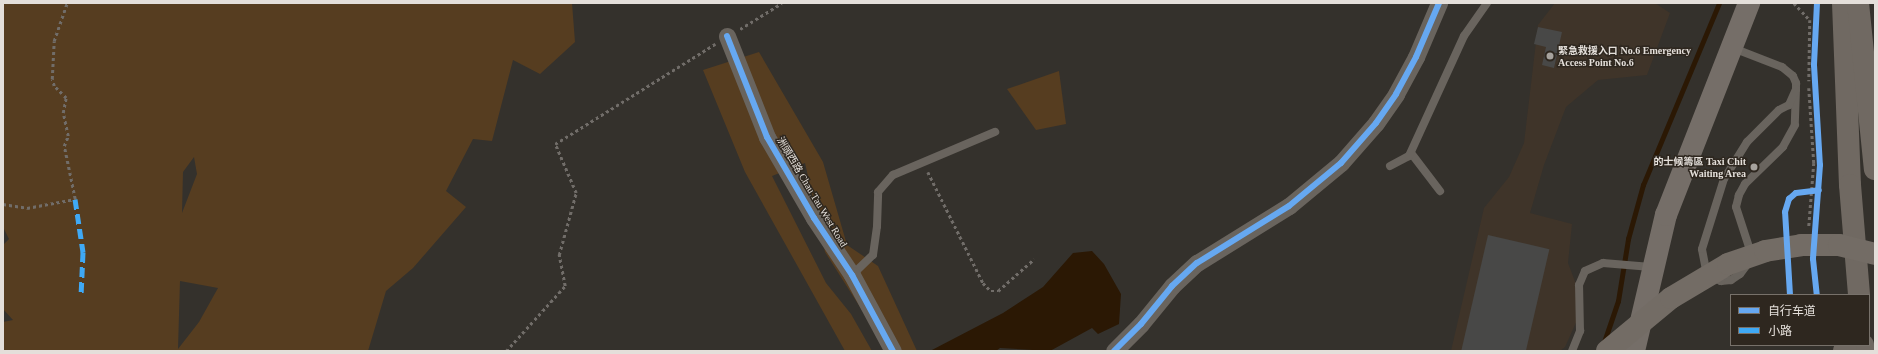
<!DOCTYPE html>
<meta charset="utf-8">
<style>
body{margin:0}
#map{position:relative;width:1878px;height:354px;overflow:hidden;background:#34312c;font-family:"Times New Roman","Noto Sans SC",serif}
div>[style]{position:absolute}
.built>*{inset:0;background:#3f3429}
.green>*{inset:0;background:#563d20}
.water>*{inset:0;background:#2b1804}
.stream>*{height:4.5px;margin:-2.25px;padding:0 2.25px;transform-origin:2.25px;border-radius:2.25px;background:#2b1804}
.building>*{inset:0;background:#484847;transform-origin:0 0}
.path>*{height:2.5px;margin-top:-1.25px;transform-origin:0;background:repeating-linear-gradient(90deg,#716d69 0 3px,transparent 0 6px)}
.service>*{height:8px;margin:-4px;padding:0 4px;transform-origin:4px;border-radius:4px;background:#69645e}
.minor>*{height:17px;margin:-8.5px;padding:0 8.5px;transform-origin:8.5px;border-radius:8.5px;background:#69645e}
.secondary>*{height:22px;margin:-11px;padding:0 11px;transform-origin:11px;border-radius:11px;background:#756e68}
.motorway>*{height:22px;margin:-11px;padding:0 11px;transform-origin:11px;border-radius:11px;background:#706962}
.primary-bridge>*{height:22px;margin:-11px;padding:0 11px;transform-origin:11px;border-radius:11px;background:#736c65}
.quiet>*{height:5px;margin-top:-2.5px;transform-origin:0;background:repeating-linear-gradient(90deg,#3fa9f5 0 10px,transparent 0 15px)}
.cycleway>*{height:6px;margin:-3px;padding:0 3px;transform-origin:3px;border-radius:3px;background:#66a8f1}
.dots>*{width:11px;height:11px;translate:-50% -50%;box-sizing:border-box;border:2px solid #2e271f;border-radius:50%}
span{translate:-50% -50%;white-space:nowrap;text-align:center;line-height:1.15;-webkit-text-stroke:3px #2e271f;paint-order:stroke}
.poi-label{font-size:10px;color:#e4dfda;font-weight:700}
.left{translate:0 -50%;text-align:left}
.right{translate:-100% -50%;text-align:right}
.street-label{font-size:10px;color:#e4dfda}
.frame{position:absolute;inset:0;border:4px solid #e4dfda;pointer-events:none}
.legend{position:absolute;left:1730px;top:294px;width:140px;height:52px;box-sizing:border-box;background:#2e271f;border:1px solid #77716a;margin:0;padding:5px 7px;list-style:none;font-size:12px;color:#e4dfda}
.legend li{display:flex;align-items:center;gap:8px;height:20px}
.legend b{width:20px;border:1px solid #77716a}
</style>
<div id="map">
<div class="built">
<div style="clip-path:polygon(1555px 3px,1655px 3px,1670px 13px,1647px 75px,1598px 80px,1566px 107px,1544px 165px,1530px 213px,1572px 224px,1568px 263px,1576px 284px,1579px 316px,1565px 347px,1560px 351px,1451px 351px,1484px 208px,1509px 177px,1524px 143px,1538px 25px)"></div>
</div>
<div class="green">
<div style="clip-path:polygon(evenodd,3px 3px,572px 3px,575px 42px,540px 74px,513px 60px,492px 141px,473px 139px,446px 191px,466px 207px,413px 268px,386px 291px,368px 351px,3px 351px,3px 322px,13px 320px,3px 309px,3px 245px,9px 239px,3px 227px,3px 3px,194px 157px,197px 174px,182px 213px,183px 172px,194px 157px,3px 3px,180px 281px,218px 288px,199px 322px,178px 349px,180px 281px)"></div>
<div style="clip-path:polygon(759px 52px,823px 162px,847px 245px,878px 266px,917px 351px,888px 351px,825px 252px,805px 163px,772px 176px,826px 283px,851px 314px,872px 351px,845px 351px,745px 172px,703px 70px)"></div>
<div style="clip-path:polygon(1059px 71px,1066px 124px,1036px 130px,1007px 89px)"></div>
</div>
<div class="water">
<div style="clip-path:polygon(1092px 251px,1104px 264px,1121px 294px,1119px 324px,1098px 334px,1092px 328px,1050px 351px,1000px 348px,996px 351px,930px 351px,1003px 313px,1043px 287px,1073px 253px)"></div>
</div>
<div class="stream">
<div style="left:1604px;top:342px;width:43px;rotate:-71.1deg"></div>
<div style="left:1618px;top:301px;width:63px;rotate:-80.8deg"></div>
<div style="left:1628px;top:239px;width:56px;rotate:-74.5deg"></div>
<div style="left:1643px;top:185px;width:197px;rotate:-67.3deg"></div>
</div>
<div class="building">
<div style="clip-path:polygon(1538px 27px,1562px 32px,1554px 68px,1542px 65px,1546px 47px,1534px 44px)"></div>
<div style="left:1488px;top:235px;width:63px;height:119px;rotate:13deg"></div>
</div>
<div class="path">
<div style="left:1794px;top:3px;width:23px;rotate:47deg"></div>
<div style="left:1810px;top:20px;width:61px;rotate:90.9deg"></div>
<div style="left:740px;top:29px;width:49px;rotate:-31.8deg"></div>
<div style="left:1809px;top:88px;width:75px;rotate:86.2deg"></div>
<div style="left:1814px;top:163px;width:64px;rotate:94.5deg"></div>
<div style="left:928px;top:172px;width:124px;rotate:63.6deg"></div>
<div style="left:983px;top:283px;width:11px;rotate:45deg"></div>
<div style="left:991px;top:291px;width:7px"></div>
<div style="left:998px;top:291px;width:48px;rotate:-41.6deg"></div>
<div style="left:3px;top:204px;width:24px;rotate:9deg"></div>
<div style="left:27px;top:208px;width:49px;rotate:-10.6deg"></div>
<div style="left:75px;top:199px;width:54px;rotate:-101.7deg"></div>
<div style="left:64px;top:146px;width:11px;rotate:-68deg"></div>
<div style="left:68px;top:136px;width:24px;rotate:-102deg"></div>
<div style="left:63px;top:113px;width:15px;rotate:-79deg"></div>
<div style="left:66px;top:98px;width:17px;rotate:-135deg"></div>
<div style="left:54px;top:86px;width:7px;rotate:-106deg"></div>
<div style="left:52px;top:79px;width:38px;rotate:-87deg"></div>
<div style="left:54px;top:41px;width:40px;rotate:-71.1deg"></div>
<div style="left:506px;top:351px;width:88px;rotate:-47.8deg"></div>
<div style="left:565px;top:286px;width:32px;rotate:-101deg"></div>
<div style="left:559px;top:255px;width:64px;rotate:-74.7deg"></div>
<div style="left:576px;top:193px;width:53px;rotate:-113.2deg"></div>
<div style="left:555px;top:144px;width:189px;rotate:-32deg"></div>
</div>
<div class="service">
<div style="left:1733px;top:48px;width:53px;rotate:21.2deg"></div>
<div style="left:1782px;top:67px;width:14px;rotate:39deg"></div>
<div style="left:1793px;top:76px;width:8px;rotate:67deg"></div>
<div style="left:1796px;top:83px;width:6px;rotate:90deg"></div>
<div style="left:1796px;top:89px;width:36px;rotate:92deg"></div>
<div style="left:1795px;top:125px;width:25px;rotate:119deg"></div>
<div style="left:1783px;top:147px;width:53px;rotate:135.8deg"></div>
<div style="left:1745px;top:184px;width:13px;rotate:119deg"></div>
<div style="left:1739px;top:195px;width:12px;rotate:104deg"></div>
<div style="left:1736px;top:207px;width:45px;rotate:72deg"></div>
<div style="left:1750px;top:250px;width:16px;rotate:104deg"></div>
<div style="left:1746px;top:266px;width:10px;rotate:127deg"></div>
<div style="left:1740px;top:274px;width:11px;rotate:146deg"></div>
<div style="left:1731px;top:280px;width:10px;rotate:174deg"></div>
<div style="left:1721px;top:281px;width:11px;rotate:-158deg"></div>
<div style="left:1711px;top:277px;width:9px;rotate:-126deg"></div>
<div style="left:1706px;top:270px;width:21px;rotate:-101deg"></div>
<div style="left:1702px;top:249px;width:73px;rotate:-72.6deg"></div>
<div style="left:1724px;top:179px;width:44px;rotate:-58.1deg"></div>
<div style="left:1747px;top:142px;width:45px;rotate:-45deg"></div>
<div style="left:1779px;top:110px;width:11px;rotate:-27deg"></div>
<div style="left:1789px;top:105px;width:17px;rotate:-66deg"></div>
<div style="left:1411px;top:153px;width:48px;rotate:52.7deg"></div>
<div style="left:1390px;top:166px;width:21px;rotate:-28deg"></div>
<div style="left:1409px;top:156px;width:132px;rotate:-65.4deg"></div>
<div style="left:1464px;top:36px;width:40px;rotate:-55.1deg"></div>
<div style="left:852px;top:275px;width:29px;rotate:-44deg"></div>
<div style="left:873px;top:255px;width:29px;rotate:-82deg"></div>
<div style="left:877px;top:226px;width:34px;rotate:-88deg"></div>
<div style="left:878px;top:192px;width:23px;rotate:-49deg"></div>
<div style="left:893px;top:175px;width:111px;rotate:-22.9deg"></div>
<div style="left:1572px;top:351px;width:22px;rotate:-68deg"></div>
<div style="left:1580px;top:331px;width:46px;rotate:-91.2deg"></div>
<div style="left:1579px;top:285px;width:15px;rotate:-67deg"></div>
<div style="left:1585px;top:271px;width:20px;rotate:-24deg"></div>
<div style="left:1603px;top:263px;width:48px;rotate:4.8deg"></div>
</div>
<div class="minor">
<div style="left:727px;top:36px;width:109px;rotate:68.4deg"></div>
<div style="left:767px;top:137px;width:94px;rotate:59.9deg"></div>
<div style="left:814px;top:218px;width:69px;rotate:56.3deg"></div>
<div style="left:852px;top:275px;width:86px;rotate:61.7deg"></div>
<div style="left:1114px;top:351px;width:38px;rotate:-45deg"></div>
<div style="left:1141px;top:324px;width:49px;rotate:-50.8deg"></div>
<div style="left:1172px;top:286px;width:34px;rotate:-43deg"></div>
<div style="left:1197px;top:263px;width:108px;rotate:-31.8deg"></div>
<div style="left:1289px;top:206px;width:67px;rotate:-39.6deg"></div>
<div style="left:1341px;top:163px;width:53px;rotate:-48.8deg"></div>
<div style="left:1376px;top:123px;width:35px;rotate:-55deg"></div>
<div style="left:1396px;top:94px;width:42px;rotate:-61.6deg"></div>
<div style="left:1416px;top:57px;width:59px;rotate:-66.9deg"></div>
</div>
<div class="secondary">
<div style="left:1634px;top:351px;width:140px;rotate:-76.8deg"></div>
<div style="left:1666px;top:215px;width:228px;rotate:-68.6deg"></div>
</div>
<div class="motorway">
<div style="left:1843px;top:3px;width:182px;rotate:87.8deg"></div>
<div style="left:1850px;top:185px;width:110px;rotate:85.3deg"></div>
<div style="left:1858px;top:3px;width:167px;rotate:84.2deg"></div>
<div style="left:1863px;top:345px;width:6px;rotate:90deg"></div>
<div style="left:1844px;top:351px;width:6px;rotate:-72deg"></div>
</div>
<div class="primary-bridge">
<div style="left:1607px;top:351px;width:83px;rotate:-39.6deg"></div>
<div style="left:1671px;top:298px;width:66px;rotate:-30.8deg"></div>
<div style="left:1728px;top:264px;width:39px;rotate:-19deg"></div>
<div style="left:1765px;top:251px;width:36px;rotate:-9deg"></div>
<div style="left:1801px;top:245px;width:38px"></div>
<div style="left:1839px;top:245px;width:37px;rotate:14deg"></div>
</div>
<div class="quiet">
<div style="left:75px;top:199px;width:54px;rotate:81.4deg"></div>
<div style="left:83px;top:252px;width:44px;rotate:92.6deg"></div>
</div>
<div class="cycleway">
<div style="left:1817px;top:3px;width:62px;rotate:92.8deg"></div>
<div style="left:1814px;top:65px;width:100px;rotate:86.6deg"></div>
<div style="left:1820px;top:165px;width:94px;rotate:94.3deg"></div>
<div style="left:1813px;top:259px;width:36px;rotate:84deg"></div>
<div style="left:727px;top:36px;width:109px;rotate:68.4deg"></div>
<div style="left:767px;top:137px;width:94px;rotate:59.9deg"></div>
<div style="left:814px;top:218px;width:69px;rotate:56.3deg"></div>
<div style="left:852px;top:275px;width:86px;rotate:61.7deg"></div>
<div style="left:1790px;top:295px;width:83px;rotate:-93.4deg"></div>
<div style="left:1785px;top:212px;width:14px;rotate:-73deg"></div>
<div style="left:1789px;top:199px;width:9px;rotate:-41deg"></div>
<div style="left:1796px;top:193px;width:23px;rotate:-7deg"></div>
<div style="left:1114px;top:351px;width:38px;rotate:-45deg"></div>
<div style="left:1141px;top:324px;width:49px;rotate:-50.8deg"></div>
<div style="left:1172px;top:286px;width:34px;rotate:-43deg"></div>
<div style="left:1197px;top:263px;width:108px;rotate:-31.8deg"></div>
<div style="left:1289px;top:206px;width:67px;rotate:-39.6deg"></div>
<div style="left:1341px;top:163px;width:53px;rotate:-48.8deg"></div>
<div style="left:1376px;top:123px;width:35px;rotate:-55deg"></div>
<div style="left:1396px;top:94px;width:42px;rotate:-61.6deg"></div>
<div style="left:1416px;top:57px;width:59px;rotate:-66.9deg"></div>
</div>
<div class="dots">
<div style="left:1550px;top:56px;background:#a6a29d"></div>
<div style="left:1754px;top:167px;background:#a6a29d"></div>
</div>
<div class="poi-label">
<span class="left" style="left:1558px;top:56px">緊急救援入口 No.6 Emergency<br>Access Point No.6</span>
<span class="right" style="left:1746px;top:167px">的士候籌區 Taxi Chit<br>Waiting Area</span>
</div>
<div class="street-label">
<span style="left:812px;top:192px;rotate:59deg">洲頭西路 Chau Tau West Road</span>
</div>
<div class="frame"></div>
<ul class="legend">
<li><b style="height:5px;background:#66a8f1"></b>自行车道</li>
<li><b style="height:5px;background:#3fa9f5"></b>小路</li>
</ul>
</div>
